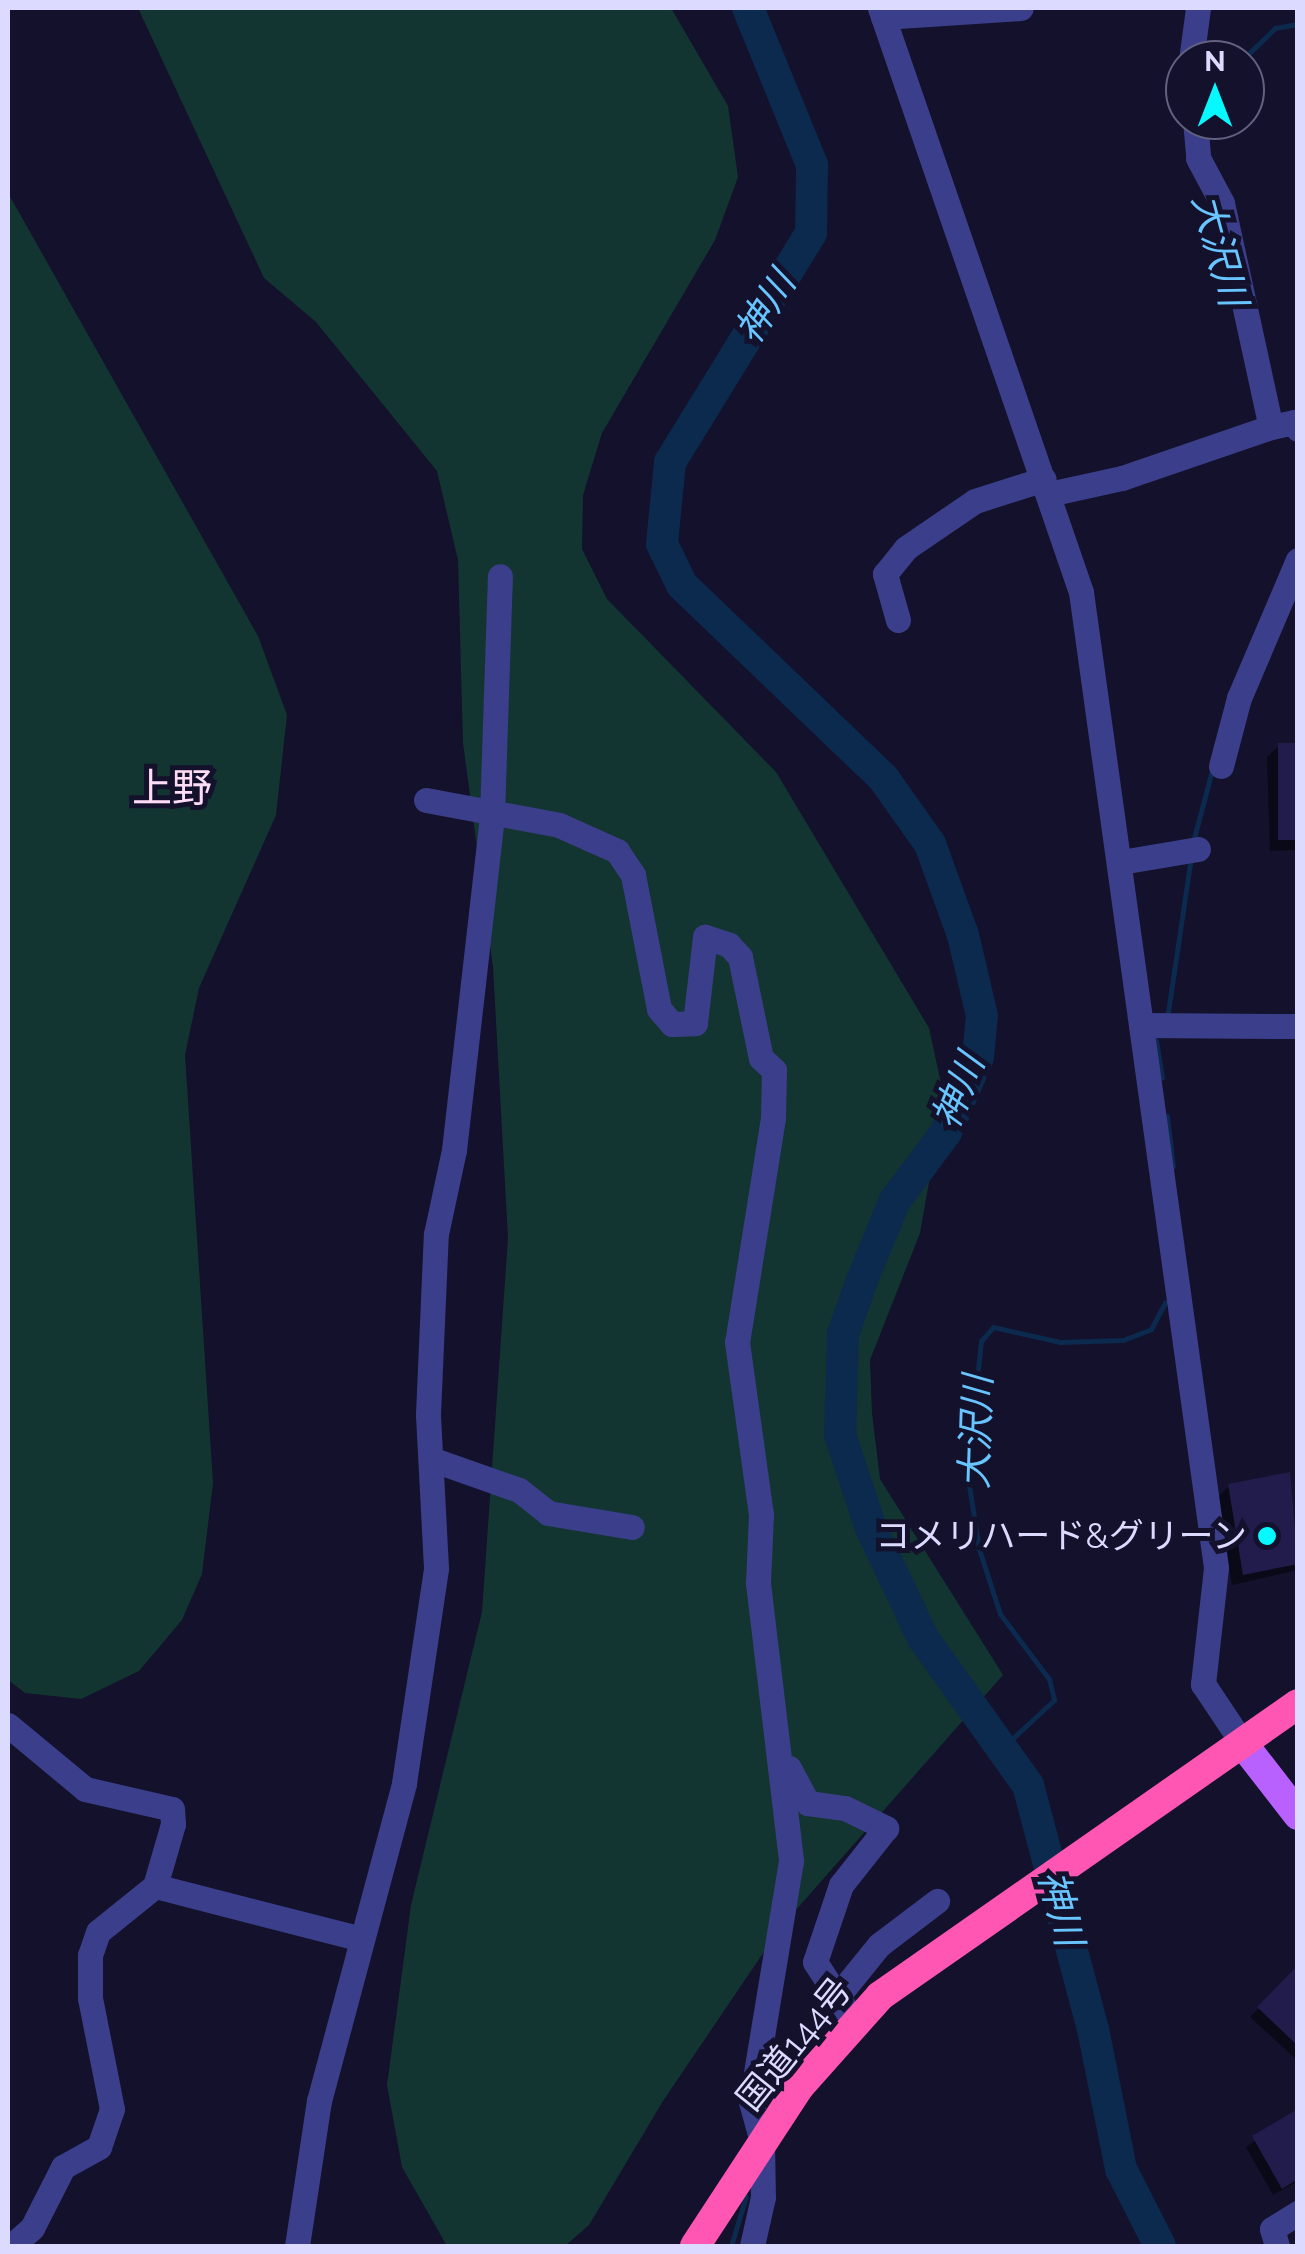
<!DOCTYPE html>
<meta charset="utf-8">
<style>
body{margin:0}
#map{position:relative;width:1305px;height:2254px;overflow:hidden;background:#13112b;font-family:Raleway,"Noto Sans JP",sans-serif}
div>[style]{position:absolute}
.green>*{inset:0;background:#133531}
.shadow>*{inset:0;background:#0007}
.stream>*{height:5px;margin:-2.5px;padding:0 2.5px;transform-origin:2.5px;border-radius:2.5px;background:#0c294e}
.river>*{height:32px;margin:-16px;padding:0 16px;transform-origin:16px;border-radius:16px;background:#0c294e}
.building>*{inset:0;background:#221c4c;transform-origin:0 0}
.minor>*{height:25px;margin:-12.5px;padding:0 12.5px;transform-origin:12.5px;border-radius:12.5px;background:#3b3e8a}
.major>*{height:30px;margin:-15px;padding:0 15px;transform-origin:15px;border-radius:15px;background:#b861ff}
.highway>*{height:30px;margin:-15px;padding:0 15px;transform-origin:15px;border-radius:15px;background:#ff55b3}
.dots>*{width:28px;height:28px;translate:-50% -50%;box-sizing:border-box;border:5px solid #13112b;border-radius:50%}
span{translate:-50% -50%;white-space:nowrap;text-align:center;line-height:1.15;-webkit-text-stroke:10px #13112b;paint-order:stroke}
.poi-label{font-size:35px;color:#dcdaff}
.right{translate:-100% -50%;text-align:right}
.street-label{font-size:35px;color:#dcdaff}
.water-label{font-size:38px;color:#68c5ff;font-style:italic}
.quarter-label{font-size:40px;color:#ffdcf5}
.frame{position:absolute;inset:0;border:10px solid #dcdaff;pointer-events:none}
.north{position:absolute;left:1165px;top:40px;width:100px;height:100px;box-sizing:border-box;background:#13112b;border:2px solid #636180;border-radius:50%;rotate:0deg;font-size:28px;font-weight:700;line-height:40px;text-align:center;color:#dcdaff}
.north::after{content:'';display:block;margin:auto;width:35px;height:45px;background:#06f9ff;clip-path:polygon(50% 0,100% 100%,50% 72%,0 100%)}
</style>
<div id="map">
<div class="green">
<div style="clip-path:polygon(138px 8px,671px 8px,728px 106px,738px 177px,715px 240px,602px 433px,583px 495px,582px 549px,607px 599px,776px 772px,929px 1028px,944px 1097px,920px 1233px,870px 1360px,872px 1413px,880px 1479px,1003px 1675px,780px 1928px,663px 2101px,589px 2225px,565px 2246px,447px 2246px,402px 2167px,387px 2085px,411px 1905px,482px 1612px,508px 1238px,493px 967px,463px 743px,458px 560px,437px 471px,316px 322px,264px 278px)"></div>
<div style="clip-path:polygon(8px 193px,258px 636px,287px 715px,276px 815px,199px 988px,185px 1055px,213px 1483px,202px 1574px,182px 1620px,139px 1671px,81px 1699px,25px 1693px,8px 1680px)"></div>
</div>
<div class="shadow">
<div style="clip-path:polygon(1298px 745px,1298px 850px,1270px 851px,1267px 757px,1279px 746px)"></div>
<div style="clip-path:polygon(1288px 1475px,1298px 1570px,1232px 1585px,1218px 1497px,1229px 1486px)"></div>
<div style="clip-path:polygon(1298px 1968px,1298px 2061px,1250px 2017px)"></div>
<div style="clip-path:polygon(1298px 2112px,1298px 2181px,1273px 2195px,1246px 2147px)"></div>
</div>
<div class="stream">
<div style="left:1242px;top:60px;width:46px;rotate:-44.1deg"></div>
<div style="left:1275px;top:28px;width:23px;rotate:-10deg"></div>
<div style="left:1193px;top:842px;width:74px;rotate:-75.2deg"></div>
<div style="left:1167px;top:1019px;width:164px;rotate:-81.6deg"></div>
<div style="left:1156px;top:1040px;width:38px;rotate:81deg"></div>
<div style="left:1167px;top:1116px;width:51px;rotate:83.3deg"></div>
<div style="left:1000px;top:1750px;width:74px;rotate:-42.8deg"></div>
<div style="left:1054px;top:1700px;width:22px;rotate:-103deg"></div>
<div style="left:1049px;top:1679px;width:81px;rotate:-127deg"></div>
<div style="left:1000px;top:1614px;width:68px;rotate:-107.9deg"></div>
<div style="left:979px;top:1549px;width:78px;rotate:-98.9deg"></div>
<div style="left:967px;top:1472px;width:132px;rotate:-83.9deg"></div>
<div style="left:981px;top:1341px;width:18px;rotate:-49deg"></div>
<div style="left:993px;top:1327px;width:69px;rotate:12.6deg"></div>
<div style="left:1060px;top:1342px;width:63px;rotate:-1.8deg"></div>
<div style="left:1123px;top:1340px;width:30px;rotate:-21deg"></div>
<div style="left:1151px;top:1329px;width:30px;rotate:-62deg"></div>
<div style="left:731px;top:2246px;width:52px;rotate:-73.3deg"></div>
</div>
<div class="river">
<div style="left:748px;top:8px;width:170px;rotate:67.8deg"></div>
<div style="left:812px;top:165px;width:68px;rotate:90.8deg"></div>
<div style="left:811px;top:233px;width:269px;rotate:121.6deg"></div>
<div style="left:670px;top:462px;width:82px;rotate:95.6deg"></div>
<div style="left:662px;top:544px;width:46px;rotate:64deg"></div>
<div style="left:682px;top:585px;width:280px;rotate:43.8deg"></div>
<div style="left:884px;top:779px;width:80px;rotate:54.7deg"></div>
<div style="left:930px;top:844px;width:97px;rotate:70.1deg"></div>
<div style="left:963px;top:935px;width:83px;rotate:76.8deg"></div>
<div style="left:982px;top:1016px;width:41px;rotate:95.6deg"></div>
<div style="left:978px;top:1057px;width:82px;rotate:113.1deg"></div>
<div style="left:946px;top:1132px;width:87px;rotate:126.6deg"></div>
<div style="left:894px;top:1202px;width:87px;rotate:112.2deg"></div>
<div style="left:861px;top:1283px;width:54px;rotate:109.4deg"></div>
<div style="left:843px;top:1334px;width:101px;rotate:91.7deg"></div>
<div style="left:840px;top:1435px;width:98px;rotate:71.6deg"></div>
<div style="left:871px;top:1528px;width:122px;rotate:64.7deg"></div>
<div style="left:923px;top:1638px;width:181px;rotate:54.5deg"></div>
<div style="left:1028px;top:1785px;width:253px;rotate:75.1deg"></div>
<div style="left:1093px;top:2029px;width:143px;rotate:78.7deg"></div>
<div style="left:1121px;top:2169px;width:86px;rotate:63.1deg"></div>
</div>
<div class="building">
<div style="left:1278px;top:743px;width:20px;height:97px"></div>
<div style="clip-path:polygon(1290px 1472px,1298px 1564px,1243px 1575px,1228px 1484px)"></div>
<div style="clip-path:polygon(1298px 1965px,1298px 2046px,1257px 2007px)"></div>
<div style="clip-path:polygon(1298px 2109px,1298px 2179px,1282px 2189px,1252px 2136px)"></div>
</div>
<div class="minor">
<div style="left:880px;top:8px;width:618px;rotate:71.01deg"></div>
<div style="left:1081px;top:592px;width:985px;rotate:82.12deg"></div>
<div style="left:1216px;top:1568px;width:117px;rotate:96.4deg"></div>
<div style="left:1203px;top:1684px;width:72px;rotate:56.3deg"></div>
<div style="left:883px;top:17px;width:138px;rotate:-3.7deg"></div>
<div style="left:1191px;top:60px;width:52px;rotate:-82.3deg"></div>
<div style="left:1195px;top:120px;width:38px;rotate:85deg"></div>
<div style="left:1198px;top:158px;width:51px;rotate:61.9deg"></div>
<div style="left:1222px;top:203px;width:229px;rotate:77.7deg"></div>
<div style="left:1049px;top:494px;width:75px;rotate:-12.4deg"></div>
<div style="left:1122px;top:478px;width:157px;rotate:-18.9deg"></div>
<div style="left:1271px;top:427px;width:24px;rotate:-12deg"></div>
<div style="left:1294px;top:422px;width:8px;rotate:60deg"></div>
<div style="left:898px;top:620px;width:48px;rotate:-105.8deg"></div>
<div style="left:885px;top:574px;width:33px;rotate:-51deg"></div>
<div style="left:906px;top:548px;width:83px;rotate:-34.3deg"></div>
<div style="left:975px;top:501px;width:72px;rotate:-17.7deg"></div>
<div style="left:1221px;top:766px;width:70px;rotate:-75.2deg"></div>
<div style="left:1239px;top:698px;width:150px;rotate:-66.9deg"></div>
<div style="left:426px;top:800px;width:135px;rotate:10.6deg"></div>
<div style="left:559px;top:825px;width:64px;rotate:24.1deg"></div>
<div style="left:617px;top:851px;width:29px;rotate:56deg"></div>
<div style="left:633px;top:875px;width:136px;rotate:79deg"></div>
<div style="left:659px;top:1009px;width:20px;rotate:49deg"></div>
<div style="left:672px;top:1024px;width:23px;rotate:-2deg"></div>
<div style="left:695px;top:1023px;width:87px;rotate:-83.4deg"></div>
<div style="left:705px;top:937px;width:25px;rotate:18deg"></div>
<div style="left:729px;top:945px;width:16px;rotate:47deg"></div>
<div style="left:740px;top:957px;width:103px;rotate:78.3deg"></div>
<div style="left:761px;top:1058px;width:18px;rotate:43deg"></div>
<div style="left:774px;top:1070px;width:48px;rotate:91.2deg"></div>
<div style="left:773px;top:1118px;width:227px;rotate:99.1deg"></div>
<div style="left:737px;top:1342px;width:174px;rotate:82.1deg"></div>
<div style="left:761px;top:1514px;width:69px;rotate:92.5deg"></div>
<div style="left:758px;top:1583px;width:280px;rotate:83.2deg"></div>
<div style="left:791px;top:1861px;width:244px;rotate:99.4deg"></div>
<div style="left:751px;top:2102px;width:41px;rotate:74.6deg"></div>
<div style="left:762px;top:2142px;width:55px;rotate:89deg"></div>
<div style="left:763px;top:2197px;width:50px;rotate:102.7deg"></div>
<div style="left:1121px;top:862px;width:78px;rotate:-9.6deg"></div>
<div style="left:1141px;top:1025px;width:157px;rotate:0.4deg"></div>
<div style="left:431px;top:1459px;width:93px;rotate:19.4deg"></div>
<div style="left:519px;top:1490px;width:37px;rotate:38deg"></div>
<div style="left:548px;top:1513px;width:85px;rotate:9.5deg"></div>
<div style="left:8px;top:1725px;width:100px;rotate:39.7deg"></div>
<div style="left:85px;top:1789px;width:89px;rotate:12.9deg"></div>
<div style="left:172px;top:1809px;width:15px;rotate:86deg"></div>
<div style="left:173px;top:1824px;width:65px;rotate:106.2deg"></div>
<div style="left:155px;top:1886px;width:73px;rotate:141.1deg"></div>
<div style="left:98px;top:1932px;width:24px;rotate:109deg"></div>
<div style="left:90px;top:1955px;width:43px;rotate:90deg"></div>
<div style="left:90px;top:1998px;width:113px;rotate:78.8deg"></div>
<div style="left:112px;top:2109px;width:40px;rotate:108.9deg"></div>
<div style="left:99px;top:2147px;width:41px;rotate:150.9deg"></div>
<div style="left:63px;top:2167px;width:68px;rotate:116.9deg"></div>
<div style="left:32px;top:2228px;width:28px;rotate:139deg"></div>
<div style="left:789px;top:1768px;width:40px;rotate:62deg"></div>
<div style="left:808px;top:1803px;width:37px;rotate:8deg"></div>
<div style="left:845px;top:1808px;width:46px;rotate:26deg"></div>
<div style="left:886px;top:1828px;width:73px;rotate:128.3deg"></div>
<div style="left:841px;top:1885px;width:81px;rotate:108.7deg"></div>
<div style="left:815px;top:1962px;width:72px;rotate:57deg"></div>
<div style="left:155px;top:1886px;width:213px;rotate:14.4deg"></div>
<div style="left:836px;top:1998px;width:68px;rotate:-50.9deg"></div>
<div style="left:879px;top:1945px;width:73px;rotate:-37.2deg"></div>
<div style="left:297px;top:2246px;width:147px;rotate:-81.4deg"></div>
<div style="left:319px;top:2101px;width:329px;rotate:-75deg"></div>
<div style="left:404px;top:1783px;width:217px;rotate:-81.5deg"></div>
<div style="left:436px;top:1568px;width:154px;rotate:-93deg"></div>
<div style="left:428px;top:1414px;width:180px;rotate:-87.5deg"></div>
<div style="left:436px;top:1234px;width:86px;rotate:-77.9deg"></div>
<div style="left:454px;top:1150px;width:337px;rotate:-83.5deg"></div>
<div style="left:492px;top:815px;width:239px;rotate:-88.1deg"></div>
<div style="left:1277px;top:2246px;width:18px;rotate:-106deg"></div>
<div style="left:1272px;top:2229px;width:31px;rotate:-32deg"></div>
</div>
<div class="major">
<div style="left:1243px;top:1744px;width:90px;rotate:52.2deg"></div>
</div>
<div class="highway">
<div style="left:695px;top:2246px;width:190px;rotate:-56.8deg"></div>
<div style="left:799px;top:2087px;width:122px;rotate:-48.3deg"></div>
<div style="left:880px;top:1996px;width:510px;rotate:-34.94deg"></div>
</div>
<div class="dots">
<div style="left:1267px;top:1536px;background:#06f9ff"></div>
</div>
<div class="poi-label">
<span class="right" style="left:1247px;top:1536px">コメリハード&amp;グリーン</span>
</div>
<div class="street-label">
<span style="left:794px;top:2044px;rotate:-51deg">国道144号</span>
</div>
<div class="water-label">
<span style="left:1220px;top:250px;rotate:75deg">大沢川</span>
<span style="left:765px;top:307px;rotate:-58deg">神川</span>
<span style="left:958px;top:1091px;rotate:-68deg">神川</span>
<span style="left:976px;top:1432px;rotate:-88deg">大沢川</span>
<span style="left:1061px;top:1908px;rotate:75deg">神川</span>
</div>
<div class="quarter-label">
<span style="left:172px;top:788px">上野</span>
</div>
<div class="frame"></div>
<div class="north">N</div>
</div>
